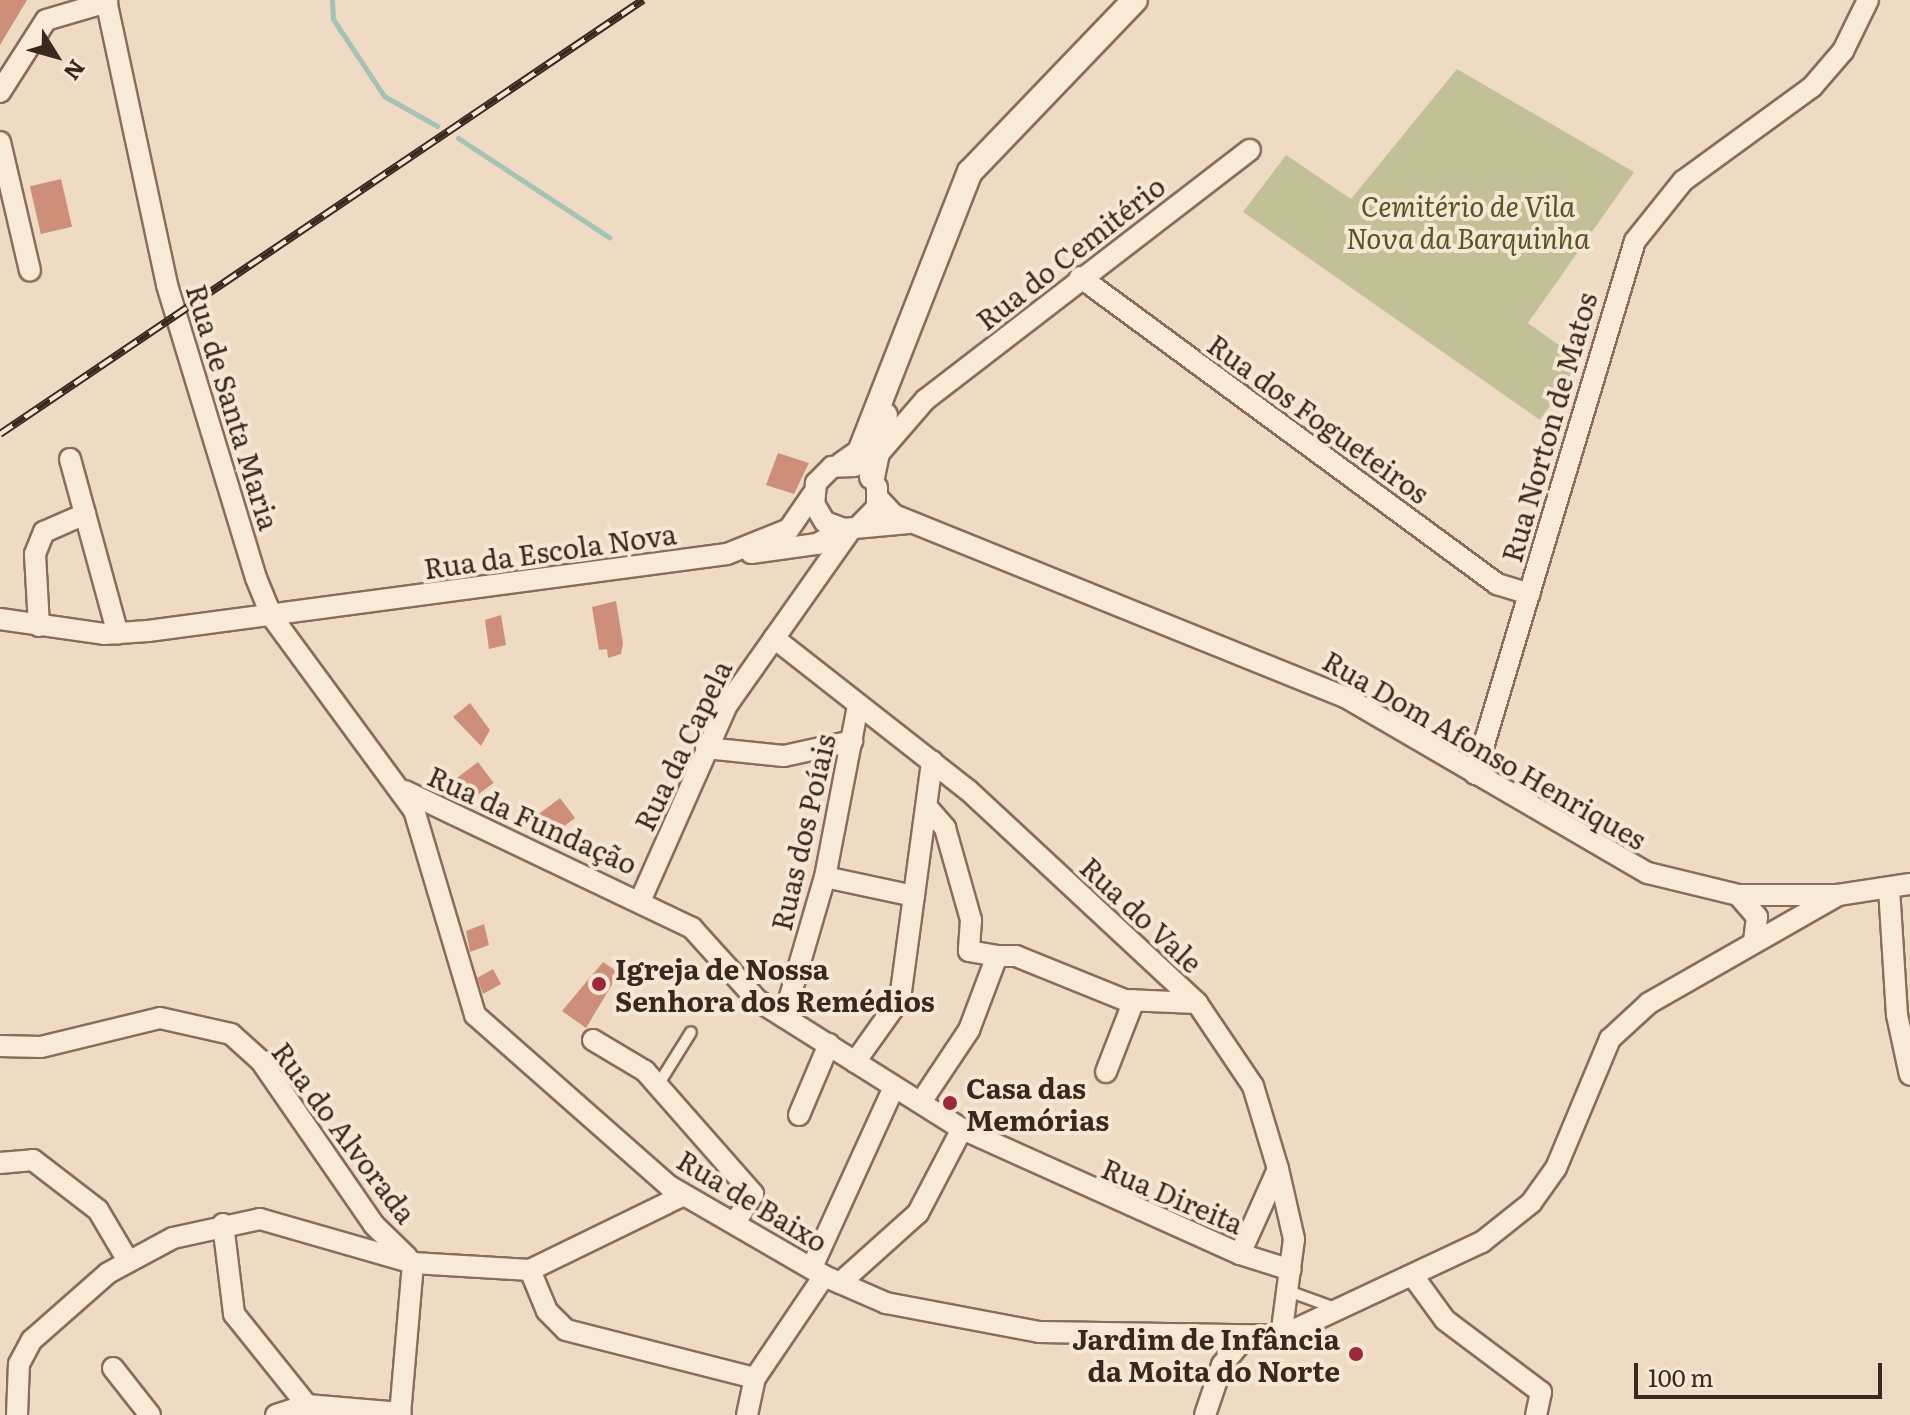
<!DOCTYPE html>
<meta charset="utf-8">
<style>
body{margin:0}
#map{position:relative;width:1910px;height:1415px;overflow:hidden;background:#efdbc4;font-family:Literata,serif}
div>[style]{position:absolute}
.cemetery>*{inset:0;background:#c2c097}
.stream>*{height:5px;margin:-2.5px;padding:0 2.5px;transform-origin:2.5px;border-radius:2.5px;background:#a6c2b5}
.building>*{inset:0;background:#ce8f7a;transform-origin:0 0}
.roads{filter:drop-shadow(2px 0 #8a6c5a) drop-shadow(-2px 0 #8a6c5a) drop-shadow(0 2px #8a6c5a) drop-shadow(0 -2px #8a6c5a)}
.service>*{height:10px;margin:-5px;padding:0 5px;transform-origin:5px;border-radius:5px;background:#f9ead8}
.minor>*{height:20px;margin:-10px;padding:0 10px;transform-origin:10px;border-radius:10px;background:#f9ead8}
.tertiary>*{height:24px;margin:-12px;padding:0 12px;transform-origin:12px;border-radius:12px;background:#f9ead8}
.rail>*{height:8px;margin-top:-4px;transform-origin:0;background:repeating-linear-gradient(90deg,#f6e7d4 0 15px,#3a271e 0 30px);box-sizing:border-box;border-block:2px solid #3a271e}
.dots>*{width:22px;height:22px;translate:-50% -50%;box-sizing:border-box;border:4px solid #f6e7d4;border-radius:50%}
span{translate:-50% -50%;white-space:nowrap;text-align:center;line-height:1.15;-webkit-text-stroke:8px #f6e7d4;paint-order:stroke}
.park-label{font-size:28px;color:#525725;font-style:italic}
.street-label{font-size:28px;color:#3a271e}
.poi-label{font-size:28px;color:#3a271e;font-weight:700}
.left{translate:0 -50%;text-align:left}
.right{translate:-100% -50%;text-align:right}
.north{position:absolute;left:16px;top:16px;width:80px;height:80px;-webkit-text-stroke:6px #f6e7d4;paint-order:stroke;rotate:127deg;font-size:22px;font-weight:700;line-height:32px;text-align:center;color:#3a271e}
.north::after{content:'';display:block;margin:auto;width:28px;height:36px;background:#3a271e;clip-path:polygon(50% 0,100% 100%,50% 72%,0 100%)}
.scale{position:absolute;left:1634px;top:1363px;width:248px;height:36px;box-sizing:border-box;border:4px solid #3a271e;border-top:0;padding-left:10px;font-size:24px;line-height:28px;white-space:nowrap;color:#3a271e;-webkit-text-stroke:6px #f6e7d4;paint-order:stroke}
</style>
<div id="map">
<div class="cemetery">
<div style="clip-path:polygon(1457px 69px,1634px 172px,1528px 323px,1581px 361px,1540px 420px,1243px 212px,1286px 155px,1351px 199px)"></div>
</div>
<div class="stream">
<div style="left:332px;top:0;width:19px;rotate:87deg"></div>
<div style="left:333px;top:19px;width:92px;rotate:56.5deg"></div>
<div style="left:384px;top:96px;width:61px;rotate:29.5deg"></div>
<div style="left:458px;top:138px;width:181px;rotate:33.3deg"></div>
</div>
<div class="building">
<div style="clip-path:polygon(0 0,27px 0,0 45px)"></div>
<div style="left:61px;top:179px;width:49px;height:32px;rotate:77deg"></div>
<div style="clip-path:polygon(778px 453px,809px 463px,794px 494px,766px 485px)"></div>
<div style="clip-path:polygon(616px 601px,623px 643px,621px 654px,608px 658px,607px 649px,599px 650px,592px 607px)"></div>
<div style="clip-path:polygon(501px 615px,506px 645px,489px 649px,485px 620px)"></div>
<div style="clip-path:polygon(470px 703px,490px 730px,481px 746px,453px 717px)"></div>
<div style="left:478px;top:762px;width:26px;height:35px;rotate:53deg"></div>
<div style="left:560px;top:798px;width:25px;height:39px;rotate:53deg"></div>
<div style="clip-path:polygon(484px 924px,489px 945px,470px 952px,466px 931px)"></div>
<div style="clip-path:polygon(603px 962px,619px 973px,586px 1028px,562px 1011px)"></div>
<div style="clip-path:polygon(493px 969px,501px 984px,483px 994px,477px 978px)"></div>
</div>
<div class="roads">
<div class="service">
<div style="left:658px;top:1085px;width:62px;rotate:-58.1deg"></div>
<div style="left:1288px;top:1291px;width:50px;rotate:19.9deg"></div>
</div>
<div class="minor">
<div style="left:106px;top:0;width:291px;rotate:77.9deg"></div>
<div style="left:167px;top:285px;width:306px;rotate:73.1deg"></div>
<div style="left:256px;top:578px;width:42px;rotate:67.7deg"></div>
<div style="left:272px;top:617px;width:240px;rotate:53.7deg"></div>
<div style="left:414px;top:810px;width:214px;rotate:73.4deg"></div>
<div style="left:475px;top:1015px;width:259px;rotate:41.4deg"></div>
<div style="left:669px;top:1186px;width:179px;rotate:30.1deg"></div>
<div style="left:824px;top:1276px;width:68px;rotate:23.5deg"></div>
<div style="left:886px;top:1303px;width:156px;rotate:10.7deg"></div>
<div style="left:1039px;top:1332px;width:242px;rotate:0.9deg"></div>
<div style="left:1281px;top:1336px;width:222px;rotate:-25.1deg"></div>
<div style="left:1482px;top:1242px;width:63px;rotate:-38.5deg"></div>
<div style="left:1531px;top:1203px;width:43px;rotate:-54.5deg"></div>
<div style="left:1556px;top:1168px;width:140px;rotate:-67.3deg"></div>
<div style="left:1610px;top:1039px;width:53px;rotate:-42.7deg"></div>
<div style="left:1649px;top:1003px;width:218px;rotate:-29.7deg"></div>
<div style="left:0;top:92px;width:85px;rotate:-57.4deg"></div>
<div style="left:46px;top:20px;width:64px;rotate:-16.4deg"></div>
<div style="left:0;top:142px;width:132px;rotate:76.9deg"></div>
<div style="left:1080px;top:277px;width:518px;rotate:36.36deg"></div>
<div style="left:1497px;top:584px;width:34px;rotate:17deg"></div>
<div style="left:875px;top:458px;width:77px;rotate:-49.2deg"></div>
<div style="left:925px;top:400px;width:410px;rotate:-37.6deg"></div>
<div style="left:70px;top:459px;width:181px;rotate:74.7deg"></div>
<div style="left:855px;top:466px;width:23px;rotate:178deg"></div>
<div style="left:832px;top:467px;width:23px;rotate:135deg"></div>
<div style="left:816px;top:483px;width:21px;rotate:95deg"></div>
<div style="left:814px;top:504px;width:21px;rotate:59deg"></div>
<div style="left:825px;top:522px;width:20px;rotate:20deg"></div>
<div style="left:844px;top:529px;width:65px;rotate:-5.3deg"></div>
<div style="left:878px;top:498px;width:23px;rotate:47deg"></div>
<div style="left:894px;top:515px;width:486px;rotate:22deg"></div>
<div style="left:1345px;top:697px;width:350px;rotate:30.2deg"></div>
<div style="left:1648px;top:873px;width:93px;rotate:13.7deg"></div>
<div style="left:1738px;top:895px;width:100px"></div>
<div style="left:1838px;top:895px;width:73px;rotate:-8.7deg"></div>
<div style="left:858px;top:527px;width:28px;rotate:-46deg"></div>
<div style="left:877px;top:507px;width:20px;rotate:-90deg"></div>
<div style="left:751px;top:553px;width:67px;rotate:-7.8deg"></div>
<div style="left:817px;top:544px;width:31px;rotate:-29deg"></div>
<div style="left:0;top:619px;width:105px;rotate:8.2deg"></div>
<div style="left:104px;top:634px;width:44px;rotate:-3.9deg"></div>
<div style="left:148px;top:631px;width:584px;rotate:-7.58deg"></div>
<div style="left:727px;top:554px;width:67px;rotate:-22deg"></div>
<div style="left:789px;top:529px;width:42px;rotate:-55.6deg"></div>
<div style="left:39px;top:626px;width:72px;rotate:-93.2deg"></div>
<div style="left:35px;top:554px;width:24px;rotate:-68deg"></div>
<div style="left:44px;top:532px;width:45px;rotate:-23.7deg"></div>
<div style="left:774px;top:638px;width:246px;rotate:38.1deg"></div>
<div style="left:968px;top:790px;width:313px;rotate:42.9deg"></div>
<div style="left:1197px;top:1003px;width:100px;rotate:56deg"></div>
<div style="left:1253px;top:1086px;width:87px;rotate:73.2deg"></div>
<div style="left:1278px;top:1169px;width:72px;rotate:77.1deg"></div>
<div style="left:1294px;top:1239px;width:98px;rotate:97.6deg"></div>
<div style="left:706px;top:748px;width:78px;rotate:5.9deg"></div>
<div style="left:784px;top:756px;width:70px;rotate:-12.4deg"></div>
<div style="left:1475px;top:774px;width:556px;rotate:-73.29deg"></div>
<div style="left:1635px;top:241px;width:77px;rotate:-51.3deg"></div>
<div style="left:1683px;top:181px;width:160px;rotate:-36.1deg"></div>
<div style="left:1812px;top:87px;width:48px;rotate:-49.3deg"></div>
<div style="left:1843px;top:51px;width:57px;rotate:-63.9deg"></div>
<div style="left:405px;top:791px;width:318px;rotate:25.5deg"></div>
<div style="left:692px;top:928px;width:97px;rotate:47.9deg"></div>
<div style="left:757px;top:1000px;width:242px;rotate:32.2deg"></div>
<div style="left:962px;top:1129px;width:305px;rotate:24.2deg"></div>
<div style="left:1240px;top:1254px;width:53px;rotate:17.4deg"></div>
<div style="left:927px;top:807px;width:28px;rotate:49deg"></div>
<div style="left:945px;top:828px;width:96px;rotate:74.2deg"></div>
<div style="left:971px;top:920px;width:31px;rotate:94deg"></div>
<div style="left:969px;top:951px;width:28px;rotate:10deg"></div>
<div style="left:825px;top:877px;width:91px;rotate:12.1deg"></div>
<div style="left:1889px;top:888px;width:127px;rotate:86.4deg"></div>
<div style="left:1897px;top:1015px;width:61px;rotate:77.8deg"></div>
<div style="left:1738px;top:895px;width:29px;rotate:49deg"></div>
<div style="left:1757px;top:917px;width:24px;rotate:97deg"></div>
<div style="left:641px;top:899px;width:212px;rotate:-66.1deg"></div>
<div style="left:727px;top:705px;width:215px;rotate:-54.8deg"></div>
<div style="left:784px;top:1017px;width:146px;rotate:-73.7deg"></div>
<div style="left:825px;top:877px;width:175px;rotate:-79.1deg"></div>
<div style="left:593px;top:1040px;width:61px;rotate:30.8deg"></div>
<div style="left:645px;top:1071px;width:164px;rotate:48.7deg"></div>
<div style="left:753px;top:1194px;width:34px;rotate:122deg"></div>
<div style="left:0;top:1046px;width:41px;rotate:1.4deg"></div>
<div style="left:41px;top:1047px;width:122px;rotate:-13.7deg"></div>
<div style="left:160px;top:1018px;width:73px;rotate:12.7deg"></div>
<div style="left:231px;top:1034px;width:40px;rotate:42deg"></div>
<div style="left:261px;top:1061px;width:199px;rotate:55.4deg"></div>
<div style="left:374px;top:1225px;width:46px;rotate:44.1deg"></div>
<div style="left:855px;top:1062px;width:77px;rotate:-54.5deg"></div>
<div style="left:900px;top:999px;width:240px;rotate:-82.3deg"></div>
<div style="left:1106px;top:1072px;width:77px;rotate:-68.7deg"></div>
<div style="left:921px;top:1102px;width:87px;rotate:-56.3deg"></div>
<div style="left:969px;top:1030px;width:79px;rotate:-69.3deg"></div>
<div style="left:997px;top:956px;width:19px"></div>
<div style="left:1016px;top:956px;width:118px;rotate:22deg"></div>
<div style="left:1125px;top:1000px;width:72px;rotate:2.4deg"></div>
<div style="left:799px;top:1115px;width:77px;rotate:-67.1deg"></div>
<div style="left:0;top:1163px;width:33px;rotate:-5deg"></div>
<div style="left:33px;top:1160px;width:82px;rotate:37.6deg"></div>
<div style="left:98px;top:1210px;width:57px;rotate:59.4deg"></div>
<div style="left:223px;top:1224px;width:91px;rotate:83deg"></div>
<div style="left:234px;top:1314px;width:117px;rotate:51.3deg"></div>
<div style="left:307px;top:1405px;width:94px;rotate:4.9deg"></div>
<div style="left:1240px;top:1254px;width:93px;rotate:-65.9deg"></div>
<div style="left:812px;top:1267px;width:198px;rotate:-65.5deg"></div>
<div style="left:530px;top:1270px;width:44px;rotate:67.5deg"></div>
<div style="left:547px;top:1311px;width:27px;rotate:45deg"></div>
<div style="left:566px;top:1330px;width:195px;rotate:14.3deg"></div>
<div style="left:1413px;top:1276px;width:54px;rotate:54deg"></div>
<div style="left:1445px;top:1320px;width:120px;rotate:36.9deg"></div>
<div style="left:1541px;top:1392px;width:24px;rotate:102deg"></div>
<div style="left:840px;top:1283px;width:105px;rotate:-41.9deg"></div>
<div style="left:918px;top:1213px;width:95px;rotate:-62.4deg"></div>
<div style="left:113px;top:1368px;width:60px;rotate:51.8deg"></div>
<div style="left:17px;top:1415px;width:51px;rotate:-87.8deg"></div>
<div style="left:19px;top:1364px;width:27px;rotate:-62deg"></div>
<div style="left:32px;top:1340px;width:101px;rotate:-41.4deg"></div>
<div style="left:108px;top:1273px;width:74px;rotate:-28.3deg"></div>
<div style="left:173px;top:1238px;width:89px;rotate:-12.3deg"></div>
<div style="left:260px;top:1219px;width:159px;rotate:16deg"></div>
<div style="left:413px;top:1263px;width:117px;rotate:3.4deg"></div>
<div style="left:530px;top:1270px;width:169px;rotate:-26deg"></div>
<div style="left:276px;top:1415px;width:33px;rotate:-18deg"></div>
<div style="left:400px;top:1415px;width:153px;rotate:-85.1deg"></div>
<div style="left:747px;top:1415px;width:38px;rotate:-78deg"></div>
<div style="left:755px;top:1378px;width:123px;rotate:-55.9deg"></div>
<div style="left:1205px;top:1415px;width:53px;rotate:-71.2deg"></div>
<div style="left:1222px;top:1365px;width:34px;rotate:-50deg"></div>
</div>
<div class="tertiary">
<div style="left:843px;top:464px;width:21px;rotate:-35deg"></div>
<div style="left:860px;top:452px;width:301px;rotate:-68.6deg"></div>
<div style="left:970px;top:172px;width:238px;rotate:-46.2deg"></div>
<div style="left:872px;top:477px;width:63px;rotate:-78.2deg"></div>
</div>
</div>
<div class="rail">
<div style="left:0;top:434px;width:776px;rotate:-34.02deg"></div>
</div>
<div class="dots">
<div style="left:599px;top:984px;background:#9a293c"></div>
<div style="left:950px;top:1103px;background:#9a293c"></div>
<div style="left:1356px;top:1354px;background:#9a293c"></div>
</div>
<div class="park-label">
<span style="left:1468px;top:221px">Cemitério de Vila<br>Nova da Barquinha</span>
</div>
<div class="street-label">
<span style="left:1070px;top:252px;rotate:-38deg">Rua do Cemitério</span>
<span style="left:234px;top:407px;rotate:73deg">Rua de Santa Maria</span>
<span style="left:1319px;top:418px;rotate:36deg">Rua dos Fogueteiros</span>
<span style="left:1548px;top:427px;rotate:-74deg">Rua Norton de Matos</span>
<span style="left:550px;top:550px;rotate:-8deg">Rua da Escola Nova</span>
<span style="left:682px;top:745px;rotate:-64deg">Rua da Capela</span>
<span style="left:1485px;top:749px;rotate:30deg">Rua Dom Afonso Henriques</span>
<span style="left:533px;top:819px;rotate:24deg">Rua da Fundação</span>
<span style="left:802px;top:832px;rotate:-77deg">Ruas dos Poíais</span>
<span style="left:1142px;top:914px;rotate:43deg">Rua do Vale</span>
<span style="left:345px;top:1132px;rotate:53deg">Rua do Alvorada</span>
<span style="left:1173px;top:1195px;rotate:23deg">Rua Direita</span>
<span style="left:753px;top:1200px;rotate:31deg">Rua de Baixo</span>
</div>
<div class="poi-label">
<span class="left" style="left:615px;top:984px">Igreja de Nossa<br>Senhora dos Remédios</span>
<span class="left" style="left:966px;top:1103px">Casa das<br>Memórias</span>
<span class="right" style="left:1340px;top:1354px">Jardim de Infância<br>da Moita do Norte</span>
</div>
<div class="north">N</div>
<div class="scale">100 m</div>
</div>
